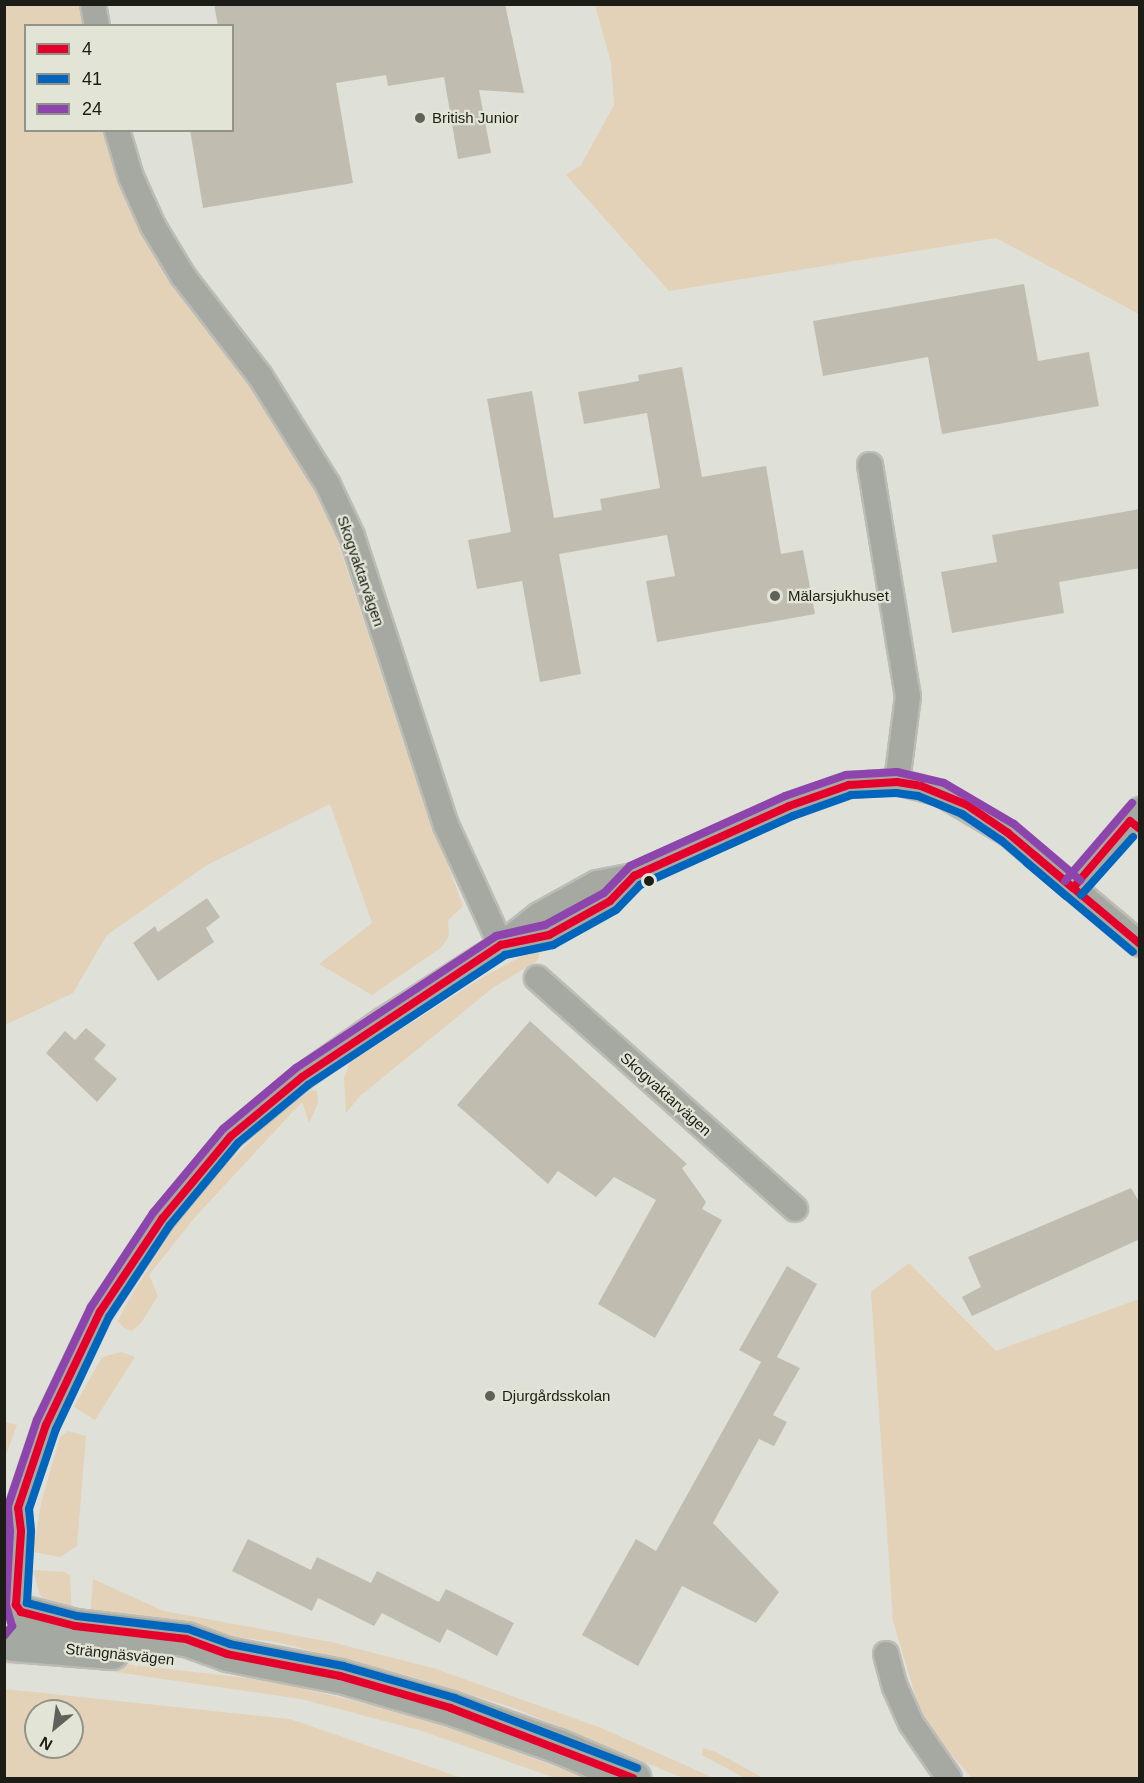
<!DOCTYPE html>
<meta charset="utf-8">
<style>
body{margin:0}
#map{position:relative;width:1144px;height:1783px;overflow:hidden;background:#dfe0d8;font-family:Helvetica,sans-serif}
div>[style]{position:absolute}
.green>*{inset:0;background:#e3d2b8;transform-origin:0 0}
.building>*{inset:0;background:#c0bdb0}
.roads{filter:drop-shadow(2px 0 #bbbcb6) drop-shadow(-2px 0 #bbbcb6) drop-shadow(0 2px #bbbcb6) drop-shadow(0 -2px #bbbcb6)}
.street>*{height:24px;margin:-12px;padding:0 12px;transform-origin:12px;border-radius:12px;background:#a6a9a2}
.secondary>*{height:33px;margin:-16.5px;padding:0 16.5px;transform-origin:16.5px;border-radius:16.5px;background:#a4a9a1}
.bus-1>*{height:8px;margin:-4px;padding:0 4px;transform-origin:4px;border-radius:4px;background:#e4002b}
.bus-2>*{height:8px;margin:-4px;padding:0 4px;transform-origin:4px;border-radius:4px;background:#0065bd}
.bus-3>*{height:8px;margin:-4px;padding:0 4px;transform-origin:4px;border-radius:4px;background:#8e44ad}
.dots>*{width:16px;height:16px;translate:-50% -50%;box-sizing:border-box;border:3px solid #e2e4d5;border-radius:50%}
span{translate:-50% -50%;white-space:nowrap;text-align:center;line-height:1.15;-webkit-text-stroke:4.5px #e2e4d5;paint-order:stroke}
.poi-label{font-size:15px;color:#1c1d17}
.left{translate:0 -50%;text-align:left}
.street-label{font-size:15px;color:#1c1d17}
.frame{position:absolute;inset:0;border:6px solid #1c1d17;pointer-events:none}
.legend{position:absolute;left:24px;top:24px;width:210px;height:108px;box-sizing:border-box;background:#e2e4d5;border:2px solid #939489;margin:0;padding:8px 10px;list-style:none;font-size:18px;color:#1c1d17}
.legend li{display:flex;align-items:center;gap:12px;height:30px}
.legend b{width:30px;border:2px solid #939489}
.north{position:absolute;left:24px;top:1699px;width:60px;height:60px;box-sizing:border-box;background:#e2e4d5;border:2px solid #939489;border-radius:50%;rotate:209deg;font-size:16px;font-weight:700;line-height:24px;text-align:center;color:#1c1d17}
.north::after{content:'';display:block;margin:auto;width:21px;height:27px;background:#60615b;clip-path:polygon(50% 0,100% 100%,50% 72%,0 100%)}
</style>
<div id="map">
<div class="green">
<div style="clip-path:polygon(4px 5px,84px 5px,88px 25px,26px 26px,26px 130px,107px 131px,130px 205px,156px 257px,291px 445px,329px 515px,408px 756px,463px 906px,448px 920px,449px 936px,442px 947px,372px 995px,319px 964px,372px 923px,330px 804px,207px 865px,107px 935px,73px 993px,5px 1025px)"></div>
<div style="clip-path:polygon(595px 5px,1139px 5px,1139px 314px,996px 238px,669px 291px,566px 175px,581px 165px,614px 105px,611px 63px)"></div>
<div style="clip-path:polygon(541px 945px,538px 960px,494px 987px,360px 1096px,346px 1113px,344px 1078px,350px 1062px,480px 979px)"></div>
<div style="clip-path:polygon(311px 1090px,317px 1091px,318px 1103px,309px 1123px,302px 1102px,196px 1216px,149px 1275px,158px 1296px,141px 1323px,132px 1331px,124px 1328px,118px 1321px,128px 1301px,175px 1226px,222px 1169px,269px 1123px)"></div>
<div style="clip-path:polygon(909px 1263px,996px 1351px,1139px 1299px,1139px 1778px,972px 1778px,932px 1733px,918px 1705px,893px 1621px,871px 1292px)"></div>
<div style="clip-path:polygon(122px 1352px,135px 1357px,95px 1420px,74px 1407px,102px 1357px)"></div>
<div style="clip-path:polygon(5px 1422px,17px 1425px,5px 1458px,4px 1422px)"></div>
<div style="clip-path:polygon(68px 1431px,86px 1436px,77px 1546px,60px 1557px,33px 1552px,41px 1503px,60px 1437px)"></div>
<div style="clip-path:polygon(33px 1570px,65px 1572px,70px 1576px,72px 1617px,56px 1610px,40px 1595px)"></div>
<div style="clip-path:polygon(93px 1579px,164px 1611px,331px 1642px,433px 1668px,599px 1727px,714px 1778px,683px 1778px,511px 1707px,410px 1676px,276px 1642px,90px 1618px)"></div>
<div style="left:5px;top:1658px;width:60px;height:6px;rotate:2deg"></div>
<div style="clip-path:polygon(89px 1660px,273px 1681px,425px 1718px,586px 1778px,555px 1778px,422px 1731px,301px 1699px,88px 1668px)"></div>
<div style="clip-path:polygon(evenodd,5px 1689px,290px 1719px,462px 1778px,5px 1778px,5px 1689px,36px 1711px,72px 1711px,72px 1747px,36px 1747px,36px 1711px)"></div>
<div style="clip-path:polygon(703px 1748px,716px 1752px,763px 1778px,745px 1778px,702px 1755px)"></div>
</div>
<div class="building">
<div style="clip-path:polygon(214px 4px,505px 4px,524px 93px,479px 90px,491px 153px,458px 159px,444px 77px,388px 86px,386px 75px,336px 83px,353px 183px,203px 208px,190px 130px,232px 130px,232px 26px,218px 26px)"></div>
<div style="clip-path:polygon(1024px 284px,1038px 361px,1089px 352px,1099px 406px,942px 434px,928px 357px,823px 376px,813px 321px)"></div>
<div style="clip-path:polygon(682px 367px,702px 477px,766px 466px,781px 554px,803px 550px,815px 614px,657px 642px,646px 581px,675px 576px,667px 535px,559px 554px,581px 674px,540px 682px,522px 581px,477px 589px,468px 540px,511px 532px,487px 399px,532px 391px,554px 518px,602px 510px,600px 499px,660px 488px,647px 413px,584px 424px,578px 392px,639px 381px,638px 375px)"></div>
<div style="clip-path:polygon(1140px 509px,1140px 568px,1059px 582px,1064px 613px,952px 633px,941px 572px,997px 562px,992px 535px)"></div>
<div style="clip-path:polygon(207px 898px,220px 917px,206px 928px,214px 942px,158px 981px,133px 943px,155px 926px,158px 932px)"></div>
<div style="clip-path:polygon(530px 1021px,687px 1164px,682px 1168px,706px 1202px,702px 1209px,722px 1220px,655px 1338px,598px 1304px,656px 1200px,614px 1177px,596px 1197px,558px 1171px,548px 1184px,457px 1105px)"></div>
<div style="clip-path:polygon(86px 1028px,106px 1045px,94px 1059px,117px 1079px,97px 1102px,46px 1053px,65px 1031px,75px 1040px)"></div>
<div style="clip-path:polygon(1131px 1188px,1140px 1203px,1140px 1239px,972px 1316px,962px 1297px,981px 1287px,968px 1257px)"></div>
<div style="clip-path:polygon(787px 1266px,817px 1284px,777px 1357px,800px 1368px,773px 1415px,787px 1422px,774px 1446px,759px 1439px,713px 1523px,779px 1592px,756px 1623px,682px 1586px,638px 1666px,582px 1635px,636px 1539px,656px 1551px,761px 1362px,739px 1350px)"></div>
<div style="clip-path:polygon(248px 1539px,311px 1570px,317px 1557px,371px 1583px,377px 1571px,439px 1602px,446px 1589px,514px 1623px,497px 1656px,447px 1629px,440px 1643px,382px 1613px,374px 1626px,318px 1598px,312px 1611px,232px 1571px)"></div>
</div>
<div class="roads">
<div class="street">
<div style="left:93px;top:4px;width:22px;rotate:80deg"></div>
<div style="left:117px;top:130px;width:49px;rotate:73.4deg"></div>
<div style="left:131px;top:177px;width:54px;rotate:65.8deg"></div>
<div style="left:153px;top:226px;width:58px;rotate:59deg"></div>
<div style="left:183px;top:276px;width:126px;rotate:52.4deg"></div>
<div style="left:260px;top:376px;width:128px;rotate:58deg"></div>
<div style="left:328px;top:485px;width:56px;rotate:64.8deg"></div>
<div style="left:352px;top:536px;width:304px;rotate:72deg"></div>
<div style="left:446px;top:825px;width:132px;rotate:65.4deg"></div>
<div style="left:870px;top:465px;width:234px;rotate:80.7deg"></div>
<div style="left:908px;top:696px;width:87px;rotate:97.3deg"></div>
<div style="left:1073px;top:888px;width:103px;rotate:-49.3deg"></div>
<div style="left:507px;top:944px;width:43px;rotate:-12.1deg"></div>
<div style="left:549px;top:935px;width:70px;rotate:-29.1deg"></div>
<div style="left:610px;top:901px;width:35px;rotate:-46deg"></div>
<div style="left:537px;top:978px;width:346px;rotate:41.8deg"></div>
<div style="left:4px;top:1528px;width:24px;rotate:-55deg"></div>
<div style="left:18px;top:1508px;width:88px;rotate:-71.4deg"></div>
<div style="left:46px;top:1425px;width:125px;rotate:-64.5deg"></div>
<div style="left:100px;top:1312px;width:112px;rotate:-56.3deg"></div>
<div style="left:162px;top:1219px;width:108px;rotate:-50.3deg"></div>
<div style="left:231px;top:1136px;width:92px;rotate:-39.7deg"></div>
<div style="left:302px;top:1077px;width:98px;rotate:-35deg"></div>
<div style="left:382px;top:1021px;width:141px;rotate:-32.6deg"></div>
<div style="left:501px;top:945px;width:48px;rotate:-38.3deg"></div>
<div style="left:539px;top:915px;width:66px;rotate:-28.9deg"></div>
<div style="left:597px;top:883px;width:38px;rotate:-11deg"></div>
<div style="left:634px;top:876px;width:170px;rotate:-24.3deg"></div>
<div style="left:789px;top:806px;width:64px;rotate:-19.3deg"></div>
<div style="left:849px;top:785px;width:48px;rotate:-3.6deg"></div>
<div style="left:897px;top:782px;width:44px;rotate:14.3deg"></div>
<div style="left:940px;top:793px;width:79px;rotate:30.5deg"></div>
<div style="left:1008px;top:833px;width:172px;rotate:40.1deg"></div>
<div style="left:16px;top:1605px;width:74px;rotate:-86.1deg"></div>
<div style="left:21px;top:1531px;width:23px;rotate:-97deg"></div>
<div style="left:886px;top:1654px;width:34px;rotate:75deg"></div>
<div style="left:895px;top:1687px;width:39px;rotate:66deg"></div>
<div style="left:911px;top:1723px;width:67px;rotate:55.4deg"></div>
</div>
<div class="secondary">
<div style="left:21px;top:1612px;width:56px;rotate:14.5deg"></div>
<div style="left:75px;top:1626px;width:112px;rotate:6.7deg"></div>
<div style="left:186px;top:1639px;width:44px;rotate:20.1deg"></div>
<div style="left:227px;top:1654px;width:115px;rotate:11deg"></div>
<div style="left:340px;top:1676px;width:116px;rotate:16.1deg"></div>
<div style="left:451px;top:1708px;width:114px;rotate:19.6deg"></div>
<div style="left:558px;top:1746px;width:82px;rotate:23.1deg"></div>
<div style="left:13px;top:1644px;width:99px;rotate:4.6deg"></div>
</div>
</div>
<div class="bus-1">
<div style="left:1034px;top:855px;width:138px;rotate:40deg"></div>
<div style="left:1073px;top:888px;width:88px;rotate:-49.6deg"></div>
<div style="left:1130px;top:821px;width:13px;rotate:39deg"></div>
<div style="left:633px;top:1778px;width:195px;rotate:-159deg"></div>
<div style="left:451px;top:1708px;width:116px;rotate:-163.9deg"></div>
<div style="left:340px;top:1676px;width:115px;rotate:-169deg"></div>
<div style="left:227px;top:1654px;width:44px;rotate:-159.9deg"></div>
<div style="left:186px;top:1639px;width:112px;rotate:-173.3deg"></div>
<div style="left:75px;top:1626px;width:56px;rotate:-165.5deg"></div>
<div style="left:21px;top:1612px;width:9px;rotate:-126deg"></div>
<div style="left:16px;top:1605px;width:74px;rotate:-86.1deg"></div>
<div style="left:21px;top:1531px;width:23px;rotate:-97deg"></div>
<div style="left:18px;top:1508px;width:88px;rotate:-71.4deg"></div>
<div style="left:46px;top:1425px;width:125px;rotate:-64.5deg"></div>
<div style="left:100px;top:1312px;width:112px;rotate:-56.3deg"></div>
<div style="left:162px;top:1219px;width:108px;rotate:-50.3deg"></div>
<div style="left:231px;top:1136px;width:92px;rotate:-39.7deg"></div>
<div style="left:302px;top:1077px;width:239px;rotate:-33.6deg"></div>
<div style="left:501px;top:945px;width:49px;rotate:-11.8deg"></div>
<div style="left:549px;top:935px;width:70px;rotate:-29.1deg"></div>
<div style="left:610px;top:901px;width:35px;rotate:-46deg"></div>
<div style="left:634px;top:876px;width:170px;rotate:-24.3deg"></div>
<div style="left:789px;top:806px;width:64px;rotate:-19.3deg"></div>
<div style="left:849px;top:785px;width:48px;rotate:-3.6deg"></div>
<div style="left:897px;top:782px;width:24px;rotate:9deg"></div>
<div style="left:921px;top:786px;width:50px;rotate:22.4deg"></div>
<div style="left:967px;top:805px;width:50px;rotate:34.3deg"></div>
<div style="left:1008px;top:833px;width:85px;rotate:40.2deg"></div>
</div>
<div class="bus-2">
<div style="left:1027px;top:863px;width:138px;rotate:40deg"></div>
<div style="left:1081px;top:895px;width:78px;rotate:-48.1deg"></div>
<div style="left:637px;top:1768px;width:195px;rotate:-159deg"></div>
<div style="left:455px;top:1698px;width:116px;rotate:-164.1deg"></div>
<div style="left:343px;top:1666px;width:115px;rotate:-169deg"></div>
<div style="left:230px;top:1644px;width:45px;rotate:-160.3deg"></div>
<div style="left:188px;top:1629px;width:112px;rotate:-173.3deg"></div>
<div style="left:77px;top:1616px;width:52px;rotate:-165.4deg"></div>
<div style="left:27px;top:1603px;width:72px;rotate:-86.8deg"></div>
<div style="left:31px;top:1531px;width:22px;rotate:-95deg"></div>
<div style="left:29px;top:1509px;width:84px;rotate:-71.4deg"></div>
<div style="left:56px;top:1429px;width:124px;rotate:-64.7deg"></div>
<div style="left:109px;top:1317px;width:110px;rotate:-56.5deg"></div>
<div style="left:170px;top:1225px;width:107px;rotate:-50.3deg"></div>
<div style="left:238px;top:1143px;width:91px;rotate:-39.6deg"></div>
<div style="left:308px;top:1085px;width:236px;rotate:-33.4deg"></div>
<div style="left:505px;top:955px;width:49px;rotate:-11.8deg"></div>
<div style="left:553px;top:945px;width:72px;rotate:-29.1deg"></div>
<div style="left:616px;top:910px;width:35px;rotate:-46deg"></div>
<div style="left:640px;top:885px;width:168px;rotate:-24.3deg"></div>
<div style="left:793px;top:816px;width:62px;rotate:-19.9deg"></div>
<div style="left:851px;top:795px;width:45px;rotate:-2.5deg"></div>
<div style="left:896px;top:793px;width:22px;rotate:8deg"></div>
<div style="left:918px;top:796px;width:48px;rotate:22.2deg"></div>
<div style="left:962px;top:814px;width:48px;rotate:34deg"></div>
<div style="left:1002px;top:841px;width:84px;rotate:40.7deg"></div>
</div>
<div class="bus-3">
<div style="left:1065px;top:881px;width:103px;rotate:-49.3deg"></div>
<div style="left:4px;top:1636px;width:13px;rotate:-51deg"></div>
<div style="left:12px;top:1626px;width:22px;rotate:-106deg"></div>
<div style="left:6px;top:1605px;width:74px;rotate:-86.9deg"></div>
<div style="left:10px;top:1531px;width:25px;rotate:-95deg"></div>
<div style="left:8px;top:1506px;width:91px;rotate:-71.4deg"></div>
<div style="left:37px;top:1420px;width:125px;rotate:-64.5deg"></div>
<div style="left:91px;top:1307px;width:113px;rotate:-56.6deg"></div>
<div style="left:153px;top:1213px;width:109px;rotate:-50.2deg"></div>
<div style="left:223px;top:1129px;width:95px;rotate:-39.9deg"></div>
<div style="left:296px;top:1068px;width:240px;rotate:-33.4deg"></div>
<div style="left:496px;top:936px;width:50px;rotate:-12.7deg"></div>
<div style="left:545px;top:925px;width:67px;rotate:-28.5deg"></div>
<div style="left:604px;top:893px;width:37px;rotate:-46deg"></div>
<div style="left:630px;top:866px;width:170px;rotate:-24.3deg"></div>
<div style="left:785px;top:796px;width:65px;rotate:-19deg"></div>
<div style="left:846px;top:775px;width:51px;rotate:-3.4deg"></div>
<div style="left:897px;top:772px;width:48px;rotate:13.2deg"></div>
<div style="left:944px;top:783px;width:81px;rotate:30.4deg"></div>
<div style="left:1014px;top:824px;width:87px;rotate:40.3deg"></div>
</div>
<div class="dots">
<div style="left:420px;top:118px;background:#60615b"></div>
<div style="left:775px;top:596px;background:#60615b"></div>
<div style="left:649px;top:881px;background:#1c1d17"></div>
<div style="left:490px;top:1396px;background:#60615b"></div>
</div>
<div class="poi-label">
<span class="left" style="left:432px;top:118px">British Junior</span>
<span class="left" style="left:788px;top:596px">Mälarsjukhuset</span>
<span class="left" style="left:502px;top:1396px">Djurgårdsskolan</span>
</div>
<div class="street-label">
<span style="left:361px;top:571px;rotate:71deg">Skogvaktarvägen</span>
<span style="left:666px;top:1094px;rotate:42deg">Skogvaktarvägen</span>
<span style="left:120px;top:1654px;rotate:6deg">Strängnäsvägen</span>
</div>
<div class="frame"></div>
<ul class="legend">
<li><b style="height:8px;background:#e4002b"></b>4</li>
<li><b style="height:8px;background:#0065bd"></b>41</li>
<li><b style="height:8px;background:#8e44ad"></b>24</li>
</ul>
<div class="north">N</div>
</div>
